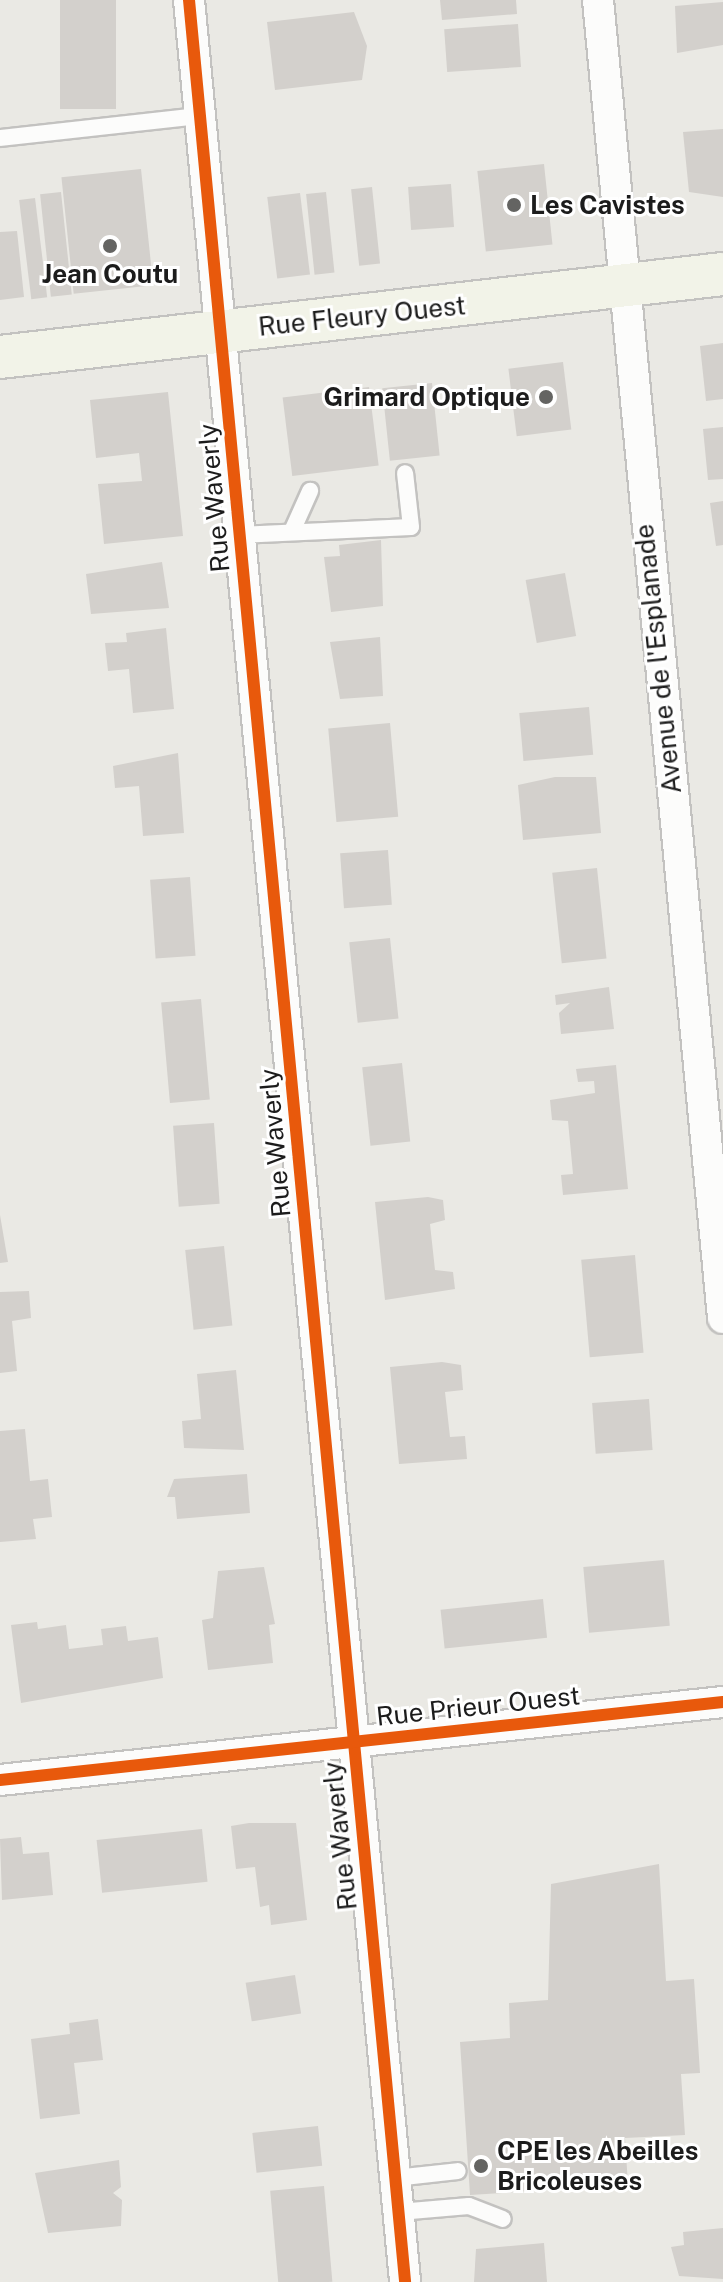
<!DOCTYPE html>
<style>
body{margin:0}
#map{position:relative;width:723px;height:2282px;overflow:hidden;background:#eae9e4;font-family:"Public Sans",sans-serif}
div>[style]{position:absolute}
.building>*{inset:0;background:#d3d0cc;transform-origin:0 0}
.roads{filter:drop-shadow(2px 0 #c3c2c0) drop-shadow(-2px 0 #c3c2c0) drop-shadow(0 2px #c3c2c0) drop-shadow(0 -2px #c3c2c0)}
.lane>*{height:16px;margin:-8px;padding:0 8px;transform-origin:8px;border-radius:8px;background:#fcfcfb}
.street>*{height:30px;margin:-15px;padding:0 15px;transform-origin:15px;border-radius:15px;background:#fcfcfb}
.secondary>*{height:42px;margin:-21px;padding:0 21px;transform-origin:21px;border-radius:21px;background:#f2f3e8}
.cycleway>*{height:12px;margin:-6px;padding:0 6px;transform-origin:6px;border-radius:6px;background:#e8590c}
.dots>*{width:22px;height:22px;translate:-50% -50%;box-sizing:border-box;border:4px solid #fff;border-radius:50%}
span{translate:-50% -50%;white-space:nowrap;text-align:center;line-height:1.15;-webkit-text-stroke:6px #fff;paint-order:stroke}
.poi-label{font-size:26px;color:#1c1c1c;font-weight:700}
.left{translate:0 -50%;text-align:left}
.right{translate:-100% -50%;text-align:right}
.street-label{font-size:26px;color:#1c1c1c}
</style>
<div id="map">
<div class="building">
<div style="left:60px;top:0;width:56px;height:109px"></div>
<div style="clip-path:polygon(440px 0,516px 0,517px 14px,442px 20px)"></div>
<div style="clip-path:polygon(723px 2px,723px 45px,677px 53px,675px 6px)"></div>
<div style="clip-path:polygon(354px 12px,367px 46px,362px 80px,275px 90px,267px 22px)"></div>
<div style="left:518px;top:24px;width:43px;height:74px;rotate:86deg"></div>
<div style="clip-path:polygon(723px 129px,723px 197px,689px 192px,683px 132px)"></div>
<div style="left:544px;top:164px;width:81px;height:67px;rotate:84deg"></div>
<div style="left:141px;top:169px;width:117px;height:80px;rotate:84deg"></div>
<div style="left:451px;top:184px;width:43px;height:43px;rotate:86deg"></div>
<div style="left:372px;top:187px;width:77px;height:21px;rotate:84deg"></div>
<div style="left:61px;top:192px;width:103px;height:21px;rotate:84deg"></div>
<div style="left:326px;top:192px;width:81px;height:20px;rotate:84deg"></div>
<div style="left:300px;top:193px;width:82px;height:33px;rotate:83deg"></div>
<div style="left:35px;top:198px;width:100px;height:16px;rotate:83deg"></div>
<div style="clip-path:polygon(17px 231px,24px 297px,0 300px,0 232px)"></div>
<div style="clip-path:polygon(723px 343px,723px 399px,706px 401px,700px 346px)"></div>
<div style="left:563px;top:362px;width:68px;height:55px;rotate:83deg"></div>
<div style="left:432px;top:383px;width:73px;height:50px;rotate:84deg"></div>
<div style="left:369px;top:387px;width:79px;height:87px;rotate:83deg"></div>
<div style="clip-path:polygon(168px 392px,183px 536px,104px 544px,98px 484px,142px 481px,139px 453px,96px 458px,90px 400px)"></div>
<div style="clip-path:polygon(723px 427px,723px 479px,708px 480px,703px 429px)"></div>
<div style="clip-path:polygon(723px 501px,723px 545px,716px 546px,710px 503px)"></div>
<div style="clip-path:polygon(381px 540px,383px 606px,331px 612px,324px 557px,340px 556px,339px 545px)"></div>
<div style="clip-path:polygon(162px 562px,169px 608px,91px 614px,86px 574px)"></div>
<div style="left:565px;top:573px;width:64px;height:40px;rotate:80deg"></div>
<div style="clip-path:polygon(166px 628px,174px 709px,133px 713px,129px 669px,108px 671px,105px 643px,127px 642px,126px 633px)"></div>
<div style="clip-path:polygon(380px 637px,383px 696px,340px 699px,330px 642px)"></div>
<div style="left:589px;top:707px;width:48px;height:70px;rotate:85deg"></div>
<div style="left:390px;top:723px;width:94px;height:62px;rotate:85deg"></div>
<div style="clip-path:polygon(178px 753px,184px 833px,143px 836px,139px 786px,115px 788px,113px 766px)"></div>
<div style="clip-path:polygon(555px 777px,596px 777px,601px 833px,523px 840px,518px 785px)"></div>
<div style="left:388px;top:850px;width:55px;height:48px;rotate:86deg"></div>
<div style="left:597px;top:868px;width:91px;height:45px;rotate:84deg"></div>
<div style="left:190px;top:877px;width:79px;height:40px;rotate:86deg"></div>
<div style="left:390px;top:938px;width:81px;height:41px;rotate:84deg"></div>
<div style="clip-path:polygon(609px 987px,614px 1029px,561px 1034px,559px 1013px,570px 1003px,556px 1005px,555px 995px)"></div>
<div style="left:201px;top:999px;width:101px;height:40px;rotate:85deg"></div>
<div style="left:402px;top:1063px;width:79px;height:40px;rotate:84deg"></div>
<div style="clip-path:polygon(616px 1065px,628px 1189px,563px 1195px,561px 1175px,573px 1174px,568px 1121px,552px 1120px,550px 1100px,595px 1093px,594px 1081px,578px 1082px,576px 1069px)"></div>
<div style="left:214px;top:1123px;width:81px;height:41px;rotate:86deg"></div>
<div style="clip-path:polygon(428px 1197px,443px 1200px,445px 1220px,430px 1224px,435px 1270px,453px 1272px,455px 1289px,385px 1300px,375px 1202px)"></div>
<div style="clip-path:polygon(0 1215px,8px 1262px,0 1263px)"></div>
<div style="left:224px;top:1246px;width:80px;height:39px;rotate:84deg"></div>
<div style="left:635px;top:1255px;width:98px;height:54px;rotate:85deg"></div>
<div style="clip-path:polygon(29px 1291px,31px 1318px,12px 1321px,17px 1371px,0 1373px,0 1292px)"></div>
<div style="clip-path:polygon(442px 1362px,461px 1365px,463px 1390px,445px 1392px,450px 1437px,465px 1436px,467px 1459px,399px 1464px,390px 1367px)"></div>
<div style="clip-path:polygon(236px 1370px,244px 1450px,184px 1448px,182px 1421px,201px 1419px,197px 1374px)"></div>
<div style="left:649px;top:1399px;width:51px;height:57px;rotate:86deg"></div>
<div style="clip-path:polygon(25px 1429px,30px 1481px,48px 1479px,52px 1517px,33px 1519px,36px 1539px,0 1542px,0 1431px)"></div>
<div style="clip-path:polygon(247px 1474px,250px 1513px,177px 1519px,175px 1497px,167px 1497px,174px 1479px)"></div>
<div style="left:664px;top:1560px;width:66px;height:81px;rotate:85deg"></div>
<div style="clip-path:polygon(264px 1567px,275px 1624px,269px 1625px,273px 1663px,208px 1670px,202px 1620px,213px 1618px,218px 1571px)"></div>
<div style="left:543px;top:1599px;width:39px;height:103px;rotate:84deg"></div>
<div style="clip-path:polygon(37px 1622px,38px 1629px,66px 1625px,69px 1649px,103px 1645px,101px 1629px,126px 1626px,128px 1641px,158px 1637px,163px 1678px,21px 1703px,11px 1625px)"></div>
<div style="clip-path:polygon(249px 1823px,296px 1823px,307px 1920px,271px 1925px,269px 1905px,260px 1907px,255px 1867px,236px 1869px,231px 1826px)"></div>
<div style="left:202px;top:1829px;width:53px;height:106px;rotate:84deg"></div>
<div style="clip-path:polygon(21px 1837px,23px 1854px,49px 1852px,53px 1895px,2px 1900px,0 1839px)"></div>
<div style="clip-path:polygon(659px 1864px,666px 1981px,694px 1979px,700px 2073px,681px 2074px,685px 2135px,625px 2138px,628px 2185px,470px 2195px,460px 2042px,510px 2038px,509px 2003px,548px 2000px,551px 1884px)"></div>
<div style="left:295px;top:1975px;width:39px;height:50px;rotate:81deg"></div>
<div style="clip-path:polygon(98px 2019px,103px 2060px,74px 2063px,80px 2114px,40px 2119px,31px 2039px,70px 2034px,69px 2023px)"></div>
<div style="left:318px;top:2126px;width:40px;height:66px;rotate:84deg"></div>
<div style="clip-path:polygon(119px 2160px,121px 2187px,113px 2193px,122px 2200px,121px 2226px,48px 2233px,35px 2173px)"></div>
<div style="left:324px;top:2186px;width:96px;height:54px;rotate:85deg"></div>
<div style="clip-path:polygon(723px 2228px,723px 2279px,679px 2276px,671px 2247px,684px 2245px,683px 2232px)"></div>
<div style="clip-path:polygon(544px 2243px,547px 2282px,474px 2282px,476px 2249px)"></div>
</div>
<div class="roads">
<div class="lane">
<div style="left:0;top:138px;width:201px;rotate:-6.3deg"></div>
<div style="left:293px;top:529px;width:42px;rotate:-65.9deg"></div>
<div style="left:239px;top:535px;width:172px;rotate:-2.7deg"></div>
<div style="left:411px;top:527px;width:54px;rotate:-96.3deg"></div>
<div style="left:395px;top:2178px;width:63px;rotate:-6.3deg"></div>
<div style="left:399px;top:2212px;width:70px;rotate:-4.9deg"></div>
<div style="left:469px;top:2206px;width:36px;rotate:21deg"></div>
</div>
<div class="street">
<div style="left:189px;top:0;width:2292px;rotate:84.59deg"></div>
<div style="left:598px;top:0;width:1324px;rotate:84.58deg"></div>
<div style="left:0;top:1780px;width:727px;rotate:-6.16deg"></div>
</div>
<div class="secondary">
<div style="left:0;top:357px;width:728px;rotate:-6.55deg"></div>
</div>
</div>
<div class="cycleway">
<div style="left:189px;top:0;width:2292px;rotate:84.59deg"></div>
<div style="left:0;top:1780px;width:727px;rotate:-6.16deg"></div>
</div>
<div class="dots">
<div style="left:514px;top:205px;background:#646462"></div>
<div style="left:110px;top:246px;background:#646462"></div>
<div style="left:546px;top:397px;background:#646462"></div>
<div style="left:481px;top:2166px;background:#646462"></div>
</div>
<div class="poi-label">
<span class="left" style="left:530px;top:205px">Les Cavistes</span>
<span style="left:110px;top:274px">Jean Coutu</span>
<span class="right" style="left:530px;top:397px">Grimard Optique</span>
<span class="left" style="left:497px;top:2166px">CPE les Abeilles<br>Bricoleuses</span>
</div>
<div class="street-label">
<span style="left:362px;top:316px;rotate:-6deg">Rue Fleury Ouest</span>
<span style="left:214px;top:498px;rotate:-95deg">Rue Waverly</span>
<span style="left:658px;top:659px;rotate:-96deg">Avenue de l'Esplanade</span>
<span style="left:275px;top:1143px;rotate:-95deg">Rue Waverly</span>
<span style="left:478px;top:1706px;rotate:-6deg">Rue Prieur Ouest</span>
<span style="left:340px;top:1836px;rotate:-96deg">Rue Waverly</span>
</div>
</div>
